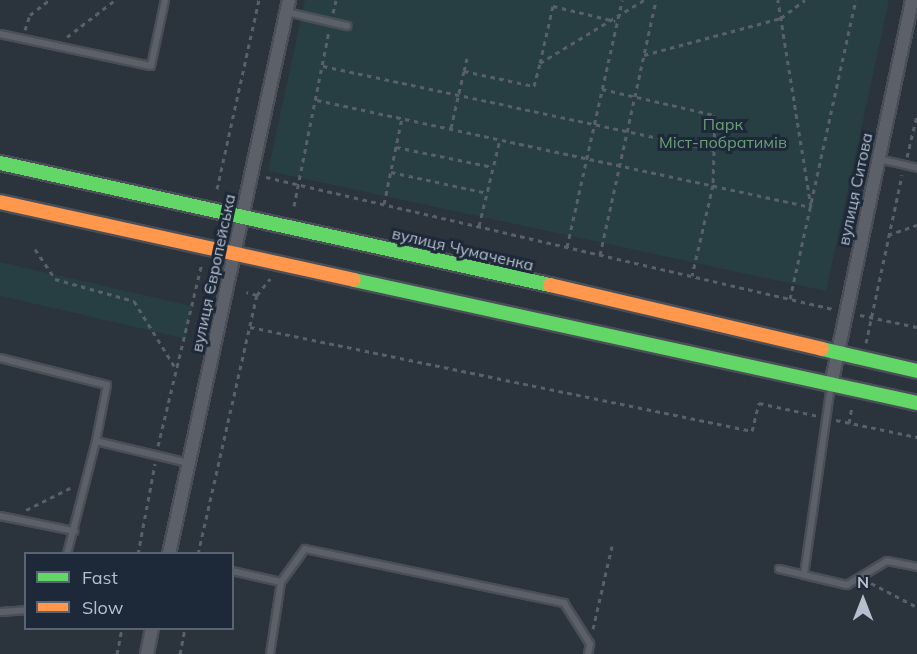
<!DOCTYPE html>
<meta charset="utf-8">
<style>
body{margin:0}
#map{position:relative;width:917px;height:654px;overflow:hidden;background:#2b333d;font-family:Mulish,sans-serif}
div>[style]{position:absolute}
.green>*{inset:0;background:#273f43;transform-origin:0 0}
.path>*{height:3px;margin-top:-1.5px;transform-origin:0;background:repeating-linear-gradient(90deg,#596067 0 4.5px,transparent 0 9px)}
.roads{filter:drop-shadow(2px 0 #4a4f57) drop-shadow(-2px 0 #4a4f57) drop-shadow(0 2px #4a4f57) drop-shadow(0 -2px #4a4f57)}
.lane>*{height:6px;margin:-3px;padding:0 3px;transform-origin:3px;border-radius:3px;background:#5c6169}
.street>*{height:12px;margin:-6px;padding:0 6px;transform-origin:6px;border-radius:6px;background:#5c6169}
.fast>*{height:14px;margin:-7px;padding:0 7px;transform-origin:7px;border-radius:7px;background:#63d668}
.slow>*{height:14px;margin:-7px;padding:0 7px;transform-origin:7px;border-radius:7px;background:#ff974d}
span{translate:-50% -50%;white-space:nowrap;text-align:center;line-height:1.15;-webkit-text-stroke:6px #1d2938;paint-order:stroke}
.park-label{font-size:16px;color:#6ba076}
.street-label{font-size:16px;color:#b6bfcd}
.legend{position:absolute;left:24px;top:552px;width:210px;height:78px;box-sizing:border-box;background:#1d2938;border:2px solid #5a6574;margin:0;padding:8px 10px;list-style:none;font-size:18px;color:#b6bfcd}
.legend li{display:flex;align-items:center;gap:12px;height:30px}
.legend b{width:30px;border:2px solid #5a6574}
.north{position:absolute;left:833px;top:570px;width:60px;height:60px;-webkit-text-stroke:4px #1d2938;paint-order:stroke;rotate:0deg;font-size:16px;font-weight:700;line-height:24px;text-align:center;color:#b6bfcd}
.north::after{content:'';display:block;margin:auto;width:21px;height:27px;background:#b6bfcd;clip-path:polygon(50% 0,100% 100%,50% 72%,0 100%)}
</style>
<div id="map">
<div class="green">
<div style="clip-path:polygon(305px 0,889px 0,826px 291px,268px 171px)"></div>
<div style="left:0;top:262px;width:198px;height:33px;rotate:13deg"></div>
</div>
<div class="path">
<div style="left:333px;top:13px;width:13px;rotate:-77deg"></div>
<div style="left:25px;top:30px;width:16px;rotate:-72deg"></div>
<div style="left:30px;top:15px;width:24px;rotate:-38deg"></div>
<div style="left:67px;top:37px;width:61px;rotate:-37.6deg"></div>
<div style="left:644px;top:55px;width:142px;rotate:-15.1deg"></div>
<div style="left:781px;top:18px;width:30px;rotate:-37deg"></div>
<div style="left:540px;top:63px;width:58px;rotate:-77.2deg"></div>
<div style="left:553px;top:6px;width:64px;rotate:13.6deg"></div>
<div style="left:323px;top:66px;width:404px;rotate:12.1deg"></div>
<div style="left:464px;top:71px;width:13px;rotate:-77deg"></div>
<div style="left:602px;top:89px;width:116px;rotate:13deg"></div>
<div style="left:715px;top:115px;width:70px;rotate:91.6deg"></div>
<div style="left:713px;top:185px;width:93px;rotate:103deg"></div>
<div style="left:317px;top:100px;width:505px;rotate:12.22deg"></div>
<div style="left:811px;top:207px;width:210px;rotate:-99.1deg"></div>
<div style="left:451px;top:128px;width:58px;rotate:-77.2deg"></div>
<div style="left:464px;top:71px;width:72px;rotate:12.1deg"></div>
<div style="left:534px;top:86px;width:24px;rotate:-75deg"></div>
<div style="left:540px;top:63px;width:122px;rotate:-31.2deg"></div>
<div style="left:396px;top:147px;width:99px;rotate:11.7deg"></div>
<div style="left:907px;top:157px;width:43px;rotate:-76.6deg"></div>
<div style="left:391px;top:172px;width:98px;rotate:12.3deg"></div>
<div style="left:266px;top:177px;width:582px;rotate:13.11deg"></div>
<div style="left:217px;top:189px;width:194px;rotate:-77.5deg"></div>
<div style="left:384px;top:204px;width:88px;rotate:-78.2deg"></div>
<div style="left:294px;top:206px;width:178px;rotate:-78.7deg"></div>
<div style="left:479px;top:226px;width:89px;rotate:-76.4deg"></div>
<div style="left:888px;top:235px;width:31px;rotate:-19deg"></div>
<div style="left:567px;top:247px;width:253px;rotate:-77.4deg"></div>
<div style="left:35px;top:249px;width:36px;rotate:56deg"></div>
<div style="left:55px;top:279px;width:82px;rotate:15.6deg"></div>
<div style="left:134px;top:301px;width:80px;rotate:58.3deg"></div>
<div style="left:600px;top:255px;width:261px;rotate:-77.6deg"></div>
<div style="left:257px;top:295px;width:21px;rotate:-51deg"></div>
<div style="left:790px;top:299px;width:306px;rotate:-77.6deg"></div>
<div style="left:860px;top:315px;width:58px;rotate:11.9deg"></div>
<div style="left:250px;top:327px;width:513px;rotate:11.7deg"></div>
<div style="left:752px;top:431px;width:29px;rotate:-76deg"></div>
<div style="left:759px;top:403px;width:60px;rotate:12.4deg"></div>
<div style="left:866px;top:343px;width:172px;rotate:-77.9deg"></div>
<div style="left:836px;top:420px;width:83px;rotate:11.9deg"></div>
<div style="left:849px;top:423px;width:17px;rotate:-80deg"></div>
<div style="left:158px;top:446px;width:188px;rotate:-76.5deg"></div>
<div style="left:26px;top:510px;width:54px;rotate:-26.6deg"></div>
<div style="left:138px;top:554px;width:92px;rotate:-79.3deg"></div>
<div style="left:198px;top:554px;width:266px;rotate:-77.2deg"></div>
<div style="left:257px;top:295px;width:11px;rotate:-165deg"></div>
<div style="left:871px;top:583px;width:52px;rotate:27.6deg"></div>
<div style="left:593px;top:629px;width:85px;rotate:-77.1deg"></div>
<div style="left:117px;top:654px;width:26px;rotate:-79deg"></div>
<div style="left:180px;top:654px;width:26px;rotate:-79deg"></div>
</div>
<div class="roads">
<div class="lane">
<div style="left:287px;top:12px;width:62px;rotate:13.1deg"></div>
<div style="left:0;top:34px;width:154px;rotate:12deg"></div>
<div style="left:151px;top:66px;width:67px;rotate:-78deg"></div>
<div style="left:879px;top:159px;width:39px;rotate:13deg"></div>
<div style="left:0;top:358px;width:110px;rotate:14.2deg"></div>
<div style="left:107px;top:385px;width:57px;rotate:101.1deg"></div>
<div style="left:96px;top:441px;width:95px;rotate:13.4deg"></div>
<div style="left:831px;top:385px;width:192px;rotate:98.1deg"></div>
<div style="left:804px;top:575px;width:44px;rotate:13.1deg"></div>
<div style="left:847px;top:585px;width:47px;rotate:-31deg"></div>
<div style="left:887px;top:561px;width:31px;rotate:11deg"></div>
<div style="left:0;top:516px;width:76px;rotate:11.5deg"></div>
<div style="left:67px;top:554px;width:117px;rotate:-75.6deg"></div>
<div style="left:779px;top:569px;width:26px;rotate:13deg"></div>
<div style="left:232px;top:571px;width:50px;rotate:12.7deg"></div>
<div style="left:281px;top:582px;width:73px;rotate:98.7deg"></div>
<div style="left:281px;top:582px;width:41px;rotate:-54deg"></div>
<div style="left:305px;top:549px;width:265px;rotate:11.8deg"></div>
<div style="left:564px;top:603px;width:49px;rotate:57.6deg"></div>
<div style="left:590px;top:644px;width:10px;rotate:101deg"></div>
<div style="left:0;top:612px;width:26px;rotate:-4deg"></div>
</div>
<div class="street">
<div style="left:831px;top:385px;width:393px;rotate:-78.1deg"></div>
<div style="left:169px;top:554px;width:567px;rotate:-77.78deg"></div>
<div style="left:147px;top:654px;width:26px;rotate:-79deg"></div>
</div>
<div class="fast">
<div style="left:0;top:163px;width:563px;rotate:12.51deg"></div>
<div style="left:354px;top:280px;width:576px;rotate:12.32deg"></div>
<div style="left:822px;top:349px;width:98px;rotate:13deg"></div>
</div>
<div class="slow">
<div style="left:0;top:202px;width:362px;rotate:12.4deg"></div>
<div style="left:550px;top:285px;width:279px;rotate:13.2deg"></div>
</div>
</div>
<div class="park-label">
<span style="left:723px;top:133px">Парк<br>Міст-побратимів</span>
</div>
<div class="street-label">
<span style="left:855px;top:189px;rotate:-78deg">вулиця Ситова</span>
<span style="left:463px;top:249px;rotate:13deg">вулиця Чумаченка</span>
<span style="left:213px;top:273px;rotate:-78deg">вулиця Європейська</span>
</div>
<ul class="legend">
<li><b style="height:8px;background:#63d668"></b>Fast</li>
<li><b style="height:8px;background:#ff974d"></b>Slow</li>
</ul>
<div class="north">N</div>
</div>
